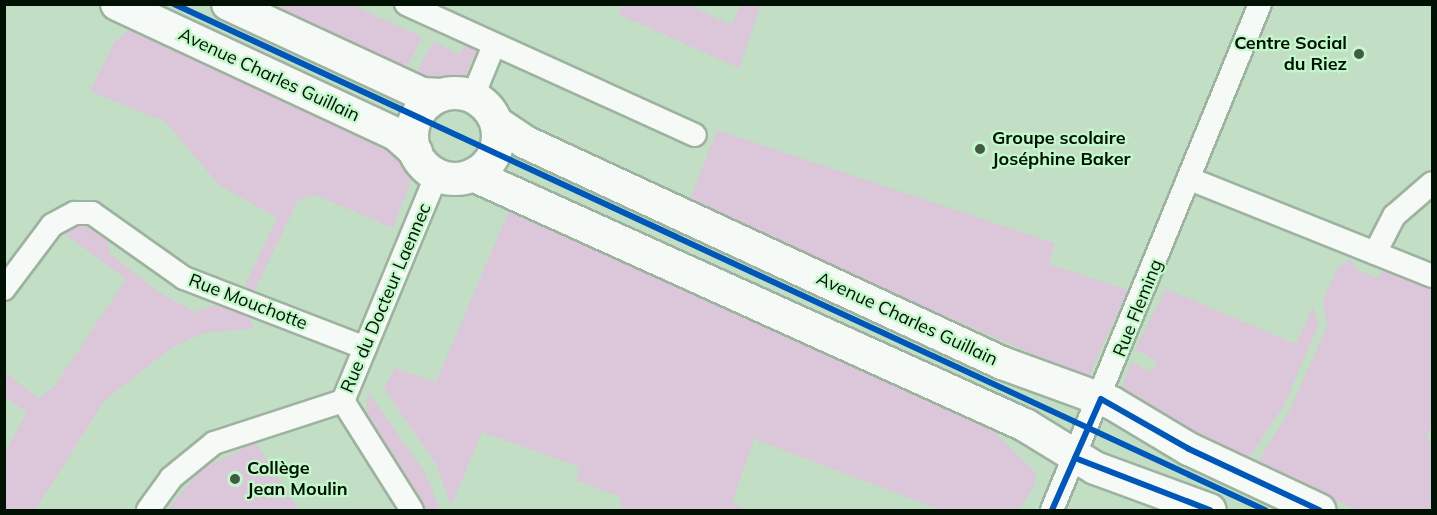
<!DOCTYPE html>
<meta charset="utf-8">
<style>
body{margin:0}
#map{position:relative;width:1437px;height:515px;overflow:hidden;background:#c2dec5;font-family:Mulish,sans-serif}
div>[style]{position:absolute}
.green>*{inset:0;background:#dbc6da}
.roads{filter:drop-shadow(2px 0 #9db39f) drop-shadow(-2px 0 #9db39f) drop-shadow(0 2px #9db39f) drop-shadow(0 -2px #9db39f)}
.street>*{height:22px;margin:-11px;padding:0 11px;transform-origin:11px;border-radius:11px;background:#f6faf6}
.secondary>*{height:32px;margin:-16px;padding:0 16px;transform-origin:16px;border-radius:16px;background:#f6faf6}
.secondary>.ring{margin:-16px;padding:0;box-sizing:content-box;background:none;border:32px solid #f6faf6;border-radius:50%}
.cycleway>*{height:6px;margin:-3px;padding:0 3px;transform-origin:3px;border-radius:3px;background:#0057b8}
.dots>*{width:16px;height:16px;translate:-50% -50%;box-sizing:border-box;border:3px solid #c3f8ca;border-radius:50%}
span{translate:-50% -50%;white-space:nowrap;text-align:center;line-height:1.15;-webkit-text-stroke:4.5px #c3f8ca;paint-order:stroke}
.poi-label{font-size:18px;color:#011103;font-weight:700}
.right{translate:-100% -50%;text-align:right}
.left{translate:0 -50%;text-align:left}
.street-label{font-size:18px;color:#011103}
.frame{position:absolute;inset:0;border:6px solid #011103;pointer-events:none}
</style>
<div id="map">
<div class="green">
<div style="clip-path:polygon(281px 5px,352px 5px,422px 37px,403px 75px,276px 15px)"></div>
<div style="clip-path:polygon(622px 5px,689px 5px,731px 25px,741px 5px,761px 5px,739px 68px,618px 14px)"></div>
<div style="clip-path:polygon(132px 28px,394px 150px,411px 181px,393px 228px,315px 195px,298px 200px,254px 292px,245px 285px,277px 218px,219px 185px,166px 122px,90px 91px,115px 41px)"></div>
<div style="clip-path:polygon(433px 42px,460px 54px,466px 42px,477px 48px,479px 61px,473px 58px,464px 78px,413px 79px)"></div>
<div style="clip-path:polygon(717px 130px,1055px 243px,1049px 264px,1128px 290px,1088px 378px,688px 204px)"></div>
<div style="clip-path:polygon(511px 206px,985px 423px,1036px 473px,1035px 484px,1019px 510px,941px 510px,754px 439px,732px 502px,746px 510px,621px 510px,620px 497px,576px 480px,580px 467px,482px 432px,451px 506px,437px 466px,384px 388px,395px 368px,436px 382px)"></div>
<div style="clip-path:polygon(77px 223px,107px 230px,109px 253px,160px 293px,195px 312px,222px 303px,248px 314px,254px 328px,204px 333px,171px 348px,105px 400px,35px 510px,5px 510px,4px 453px,27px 413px,5px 396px,5px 372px,38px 398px,54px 387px,126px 279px,62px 232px)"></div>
<div style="clip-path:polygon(1351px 259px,1357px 270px,1377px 278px,1387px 267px,1432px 286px,1432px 424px,1426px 439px,1432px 442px,1432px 510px,1357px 510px,1256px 465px,1291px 408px,1327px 326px,1323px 300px,1338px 267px)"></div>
<div style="clip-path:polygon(1166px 289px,1296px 344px,1313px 306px,1318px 326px,1284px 405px,1249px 458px,1120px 393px,1131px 362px,1151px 372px,1157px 361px,1135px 349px)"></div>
<div style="clip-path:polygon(368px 392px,426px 474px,440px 510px,425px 510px,366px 418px)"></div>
<div style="clip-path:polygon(255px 442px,299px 510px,167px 510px,201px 470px)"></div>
</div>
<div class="roads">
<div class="street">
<div style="left:406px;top:4px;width:317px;rotate:24.4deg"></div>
<div style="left:473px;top:96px;width:55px;rotate:-67.6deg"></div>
<div style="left:1190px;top:179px;width:261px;rotate:21.8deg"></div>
<div style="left:1375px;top:253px;width:42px;rotate:-62.8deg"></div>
<div style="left:1394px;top:216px;width:50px;rotate:-41deg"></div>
<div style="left:4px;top:289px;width:80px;rotate:-53.1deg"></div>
<div style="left:52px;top:225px;width:26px;rotate:-28deg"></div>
<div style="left:75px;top:213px;width:17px"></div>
<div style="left:92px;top:213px;width:113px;rotate:35.2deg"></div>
<div style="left:184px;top:278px;width:194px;rotate:21.1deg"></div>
<div style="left:343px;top:401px;width:246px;rotate:-67.5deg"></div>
<div style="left:343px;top:401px;width:129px;rotate:57.7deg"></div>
<div style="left:148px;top:510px;width:39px;rotate:-54deg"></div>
<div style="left:171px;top:478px;width:55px;rotate:-39.1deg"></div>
<div style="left:214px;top:443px;width:136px;rotate:-18deg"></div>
<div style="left:1052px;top:510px;width:547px;rotate:-67.65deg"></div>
</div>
<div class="secondary">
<div style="left:117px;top:4px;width:308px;rotate:25deg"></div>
<div style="left:396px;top:134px;width:27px;rotate:42deg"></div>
<div style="left:228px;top:4px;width:214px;rotate:24.9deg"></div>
<div style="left:422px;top:94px;width:19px;rotate:3deg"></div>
<div class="ring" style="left:412px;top:93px;width:54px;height:54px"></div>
<div style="left:497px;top:123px;width:34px;rotate:34deg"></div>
<div style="left:525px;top:142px;width:526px;rotate:24.86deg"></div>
<div style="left:1002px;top:363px;width:117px;rotate:20deg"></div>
<div style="left:1112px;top:403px;width:90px;rotate:30.9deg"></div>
<div style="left:1189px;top:449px;width:144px;rotate:25.1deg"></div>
<div style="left:473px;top:175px;width:606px;rotate:24.37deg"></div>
<div style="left:1025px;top:425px;width:82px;rotate:31.6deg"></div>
<div style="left:1095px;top:468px;width:122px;rotate:20.1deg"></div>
</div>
</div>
<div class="cycleway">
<div style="left:174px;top:4px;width:1203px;rotate:24.88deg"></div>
<div style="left:1075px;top:458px;width:145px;rotate:21.1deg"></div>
<div style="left:1052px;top:510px;width:121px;rotate:-66.2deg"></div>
<div style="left:1101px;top:399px;width:101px;rotate:29.6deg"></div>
<div style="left:1189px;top:449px;width:144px;rotate:25.1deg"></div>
</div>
<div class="dots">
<div style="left:1359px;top:54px;background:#455947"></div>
<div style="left:980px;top:149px;background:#455947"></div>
<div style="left:235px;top:479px;background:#455947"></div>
</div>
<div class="poi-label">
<span class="right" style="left:1347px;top:54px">Centre Social<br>du Riez</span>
<span class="left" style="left:992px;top:149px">Groupe scolaire<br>Joséphine Baker</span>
<span class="left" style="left:247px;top:479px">Collège<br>Jean Moulin</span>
</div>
<div class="street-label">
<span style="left:269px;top:75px;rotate:25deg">Avenue Charles Guillain</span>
<span style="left:386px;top:298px;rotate:-67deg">Rue du Docteur Laennec</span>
<span style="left:248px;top:302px;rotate:21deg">Rue Mouchotte</span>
<span style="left:1138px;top:308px;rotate:-68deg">Rue Fleming</span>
<span style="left:907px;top:319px;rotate:25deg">Avenue Charles Guillain</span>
</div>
<div class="frame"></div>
</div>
